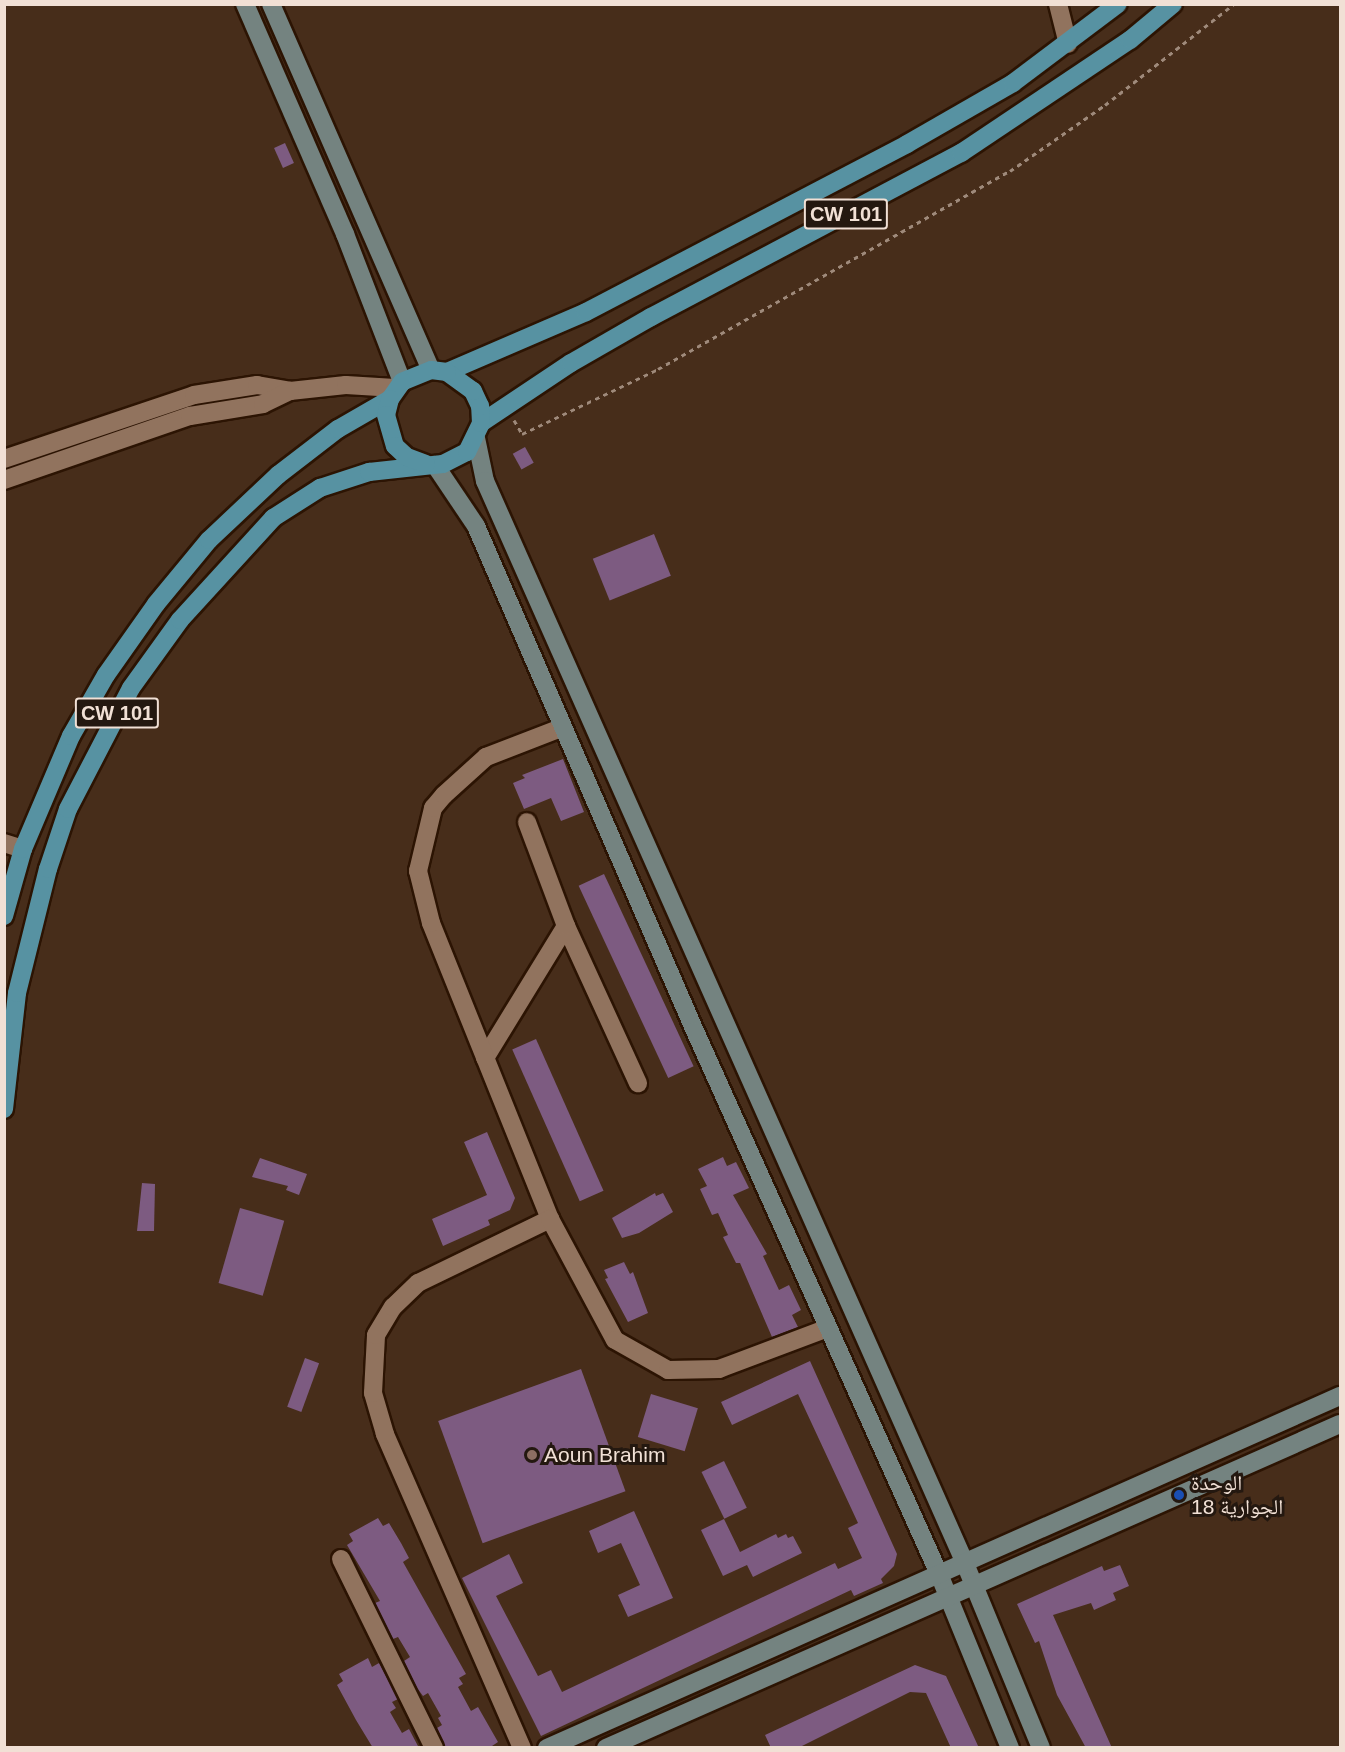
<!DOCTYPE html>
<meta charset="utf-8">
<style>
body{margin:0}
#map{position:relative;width:1345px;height:1752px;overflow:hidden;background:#472d1a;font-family:Helvetica,"Noto Naskh Arabic",sans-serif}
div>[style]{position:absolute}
.building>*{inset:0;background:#7d5b81;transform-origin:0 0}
.path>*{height:3px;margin-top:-1.5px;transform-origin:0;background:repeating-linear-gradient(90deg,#9f8a7b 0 4.5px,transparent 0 9px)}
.roads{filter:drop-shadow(2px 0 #2c1403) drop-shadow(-2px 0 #2c1403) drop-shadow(0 2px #2c1403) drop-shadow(0 -2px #2c1403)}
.street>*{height:18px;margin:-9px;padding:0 9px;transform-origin:9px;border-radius:9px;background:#91735e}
.secondary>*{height:18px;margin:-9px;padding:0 9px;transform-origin:9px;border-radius:9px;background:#748380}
.primary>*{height:18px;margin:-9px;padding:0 9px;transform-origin:9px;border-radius:9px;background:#5792a2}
.dots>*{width:16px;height:16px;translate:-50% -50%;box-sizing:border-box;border:3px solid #241810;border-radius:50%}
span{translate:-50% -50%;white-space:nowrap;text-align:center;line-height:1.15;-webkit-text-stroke:6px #241810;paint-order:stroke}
.shield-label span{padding:2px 4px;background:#241810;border:2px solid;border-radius:4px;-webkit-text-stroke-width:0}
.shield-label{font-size:20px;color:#f1e0d5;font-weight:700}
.poi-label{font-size:21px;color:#f1e0d5}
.left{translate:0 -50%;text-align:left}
.frame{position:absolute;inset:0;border:6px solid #f1e0d5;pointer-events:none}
</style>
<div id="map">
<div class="building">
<div style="left:285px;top:143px;width:22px;height:12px;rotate:66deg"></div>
<div style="left:525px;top:447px;width:18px;height:14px;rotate:61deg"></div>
<div style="left:654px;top:534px;width:45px;height:66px;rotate:68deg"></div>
<div style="clip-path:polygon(563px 759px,584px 812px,561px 821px,551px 798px,524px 809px,513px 783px,525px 778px,522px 775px)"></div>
<div style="left:604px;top:874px;width:212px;height:28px;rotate:65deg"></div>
<div style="left:536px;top:1039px;width:166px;height:26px;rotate:66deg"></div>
<div style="clip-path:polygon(487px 1132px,515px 1198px,510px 1210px,488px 1220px,490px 1225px,443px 1246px,432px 1219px,487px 1195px,464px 1142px)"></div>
<div style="clip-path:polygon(723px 1157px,727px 1166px,736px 1162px,749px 1188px,733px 1195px,767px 1254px,763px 1256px,779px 1290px,789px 1285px,801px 1310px,792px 1315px,798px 1327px,772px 1337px,740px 1263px,736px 1263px,723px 1237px,728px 1235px,718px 1213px,712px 1215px,700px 1189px,707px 1186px,698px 1169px)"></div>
<div style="clip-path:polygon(260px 1158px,307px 1174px,299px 1195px,286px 1190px,288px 1186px,252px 1177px)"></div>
<div style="clip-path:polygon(142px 1183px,155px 1184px,154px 1231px,137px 1231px)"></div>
<div style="clip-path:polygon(655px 1193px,656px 1196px,663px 1193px,673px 1212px,639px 1233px,622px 1238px,612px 1218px)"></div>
<div style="left:240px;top:1208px;width:46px;height:78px;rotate:16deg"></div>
<div style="clip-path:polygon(624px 1262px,630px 1274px,633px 1272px,648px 1313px,628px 1322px,605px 1279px,608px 1278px,604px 1270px)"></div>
<div style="left:305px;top:1358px;width:15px;height:52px;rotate:20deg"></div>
<div style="clip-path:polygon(810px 1361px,897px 1554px,894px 1566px,881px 1579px,883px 1583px,854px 1596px,851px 1590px,541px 1736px,462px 1578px,509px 1554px,523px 1583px,496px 1596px,538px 1676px,551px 1670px,562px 1692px,835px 1563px,838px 1569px,862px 1558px,848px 1528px,858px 1523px,798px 1394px,732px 1425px,721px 1402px)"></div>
<div style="left:581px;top:1369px;width:130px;height:152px;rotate:70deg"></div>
<div style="left:651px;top:1394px;width:49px;height:45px;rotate:17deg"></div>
<div style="left:724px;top:1461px;width:52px;height:25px;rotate:64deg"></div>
<div style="clip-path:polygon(634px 1511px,673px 1598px,628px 1617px,618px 1595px,640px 1585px,621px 1543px,598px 1553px,589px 1531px)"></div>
<div style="clip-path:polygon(378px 1518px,383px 1526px,389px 1523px,401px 1543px,409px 1558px,403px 1562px,466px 1674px,459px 1678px,463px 1684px,458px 1687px,471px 1711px,478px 1707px,498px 1742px,489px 1748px,446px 1748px,437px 1728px,442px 1725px,438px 1718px,441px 1716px,428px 1693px,423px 1696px,417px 1688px,404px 1661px,410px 1657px,398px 1637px,393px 1639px,375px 1603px,380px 1601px,347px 1545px,353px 1541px,349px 1534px)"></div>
<div style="clip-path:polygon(724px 1519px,740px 1552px,776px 1534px,778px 1538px,786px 1534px,788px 1538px,793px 1536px,802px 1553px,753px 1577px,747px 1565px,723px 1576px,701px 1530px)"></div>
<div style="clip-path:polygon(1120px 1565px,1129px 1586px,1113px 1593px,1116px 1600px,1094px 1610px,1091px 1603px,1053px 1615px,1112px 1748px,1086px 1748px,1057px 1695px,1039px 1641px,1035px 1643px,1017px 1604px,1102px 1566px,1104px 1571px)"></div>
<div style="clip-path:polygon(368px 1658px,372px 1667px,379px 1663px,398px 1699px,392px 1702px,396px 1708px,390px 1712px,402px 1733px,409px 1729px,419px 1748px,373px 1748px,356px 1720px,337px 1685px,343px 1681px,339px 1674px)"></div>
<div style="clip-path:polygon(915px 1665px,946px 1676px,979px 1748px,951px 1748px,926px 1693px,910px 1692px,798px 1748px,771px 1748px,765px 1735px)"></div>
</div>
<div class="path">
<div style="left:514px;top:420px;width:16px;rotate:60deg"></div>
<div style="left:522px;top:434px;width:151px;rotate:-25.5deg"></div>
<div style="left:658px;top:369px;width:404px;rotate:-29.4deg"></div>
<div style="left:1010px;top:171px;width:116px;rotate:-34.8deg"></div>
<div style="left:1105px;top:105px;width:164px;rotate:-38.1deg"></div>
</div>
<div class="roads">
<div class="street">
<div style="left:1058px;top:4px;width:41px;rotate:76deg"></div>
<div style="left:4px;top:459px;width:200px;rotate:-18.6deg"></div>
<div style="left:194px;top:395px;width:64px;rotate:-9deg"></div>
<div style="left:257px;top:385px;width:34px;rotate:10deg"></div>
<div style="left:290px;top:391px;width:56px;rotate:-6.1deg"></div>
<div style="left:346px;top:385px;width:49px;rotate:3.5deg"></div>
<div style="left:4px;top:480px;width:197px;rotate:-19deg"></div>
<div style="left:190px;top:416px;width:74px;rotate:-9.3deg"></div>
<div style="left:263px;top:404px;width:30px;rotate:-26deg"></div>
<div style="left:4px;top:843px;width:20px;rotate:18deg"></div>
<div style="left:566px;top:926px;width:173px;rotate:65.4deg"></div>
<div style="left:485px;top:1058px;width:155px;rotate:-58.5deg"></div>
<div style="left:566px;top:926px;width:111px;rotate:-110.6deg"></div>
<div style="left:550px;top:1219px;width:319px;rotate:-111.9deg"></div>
<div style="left:431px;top:923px;width:54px;rotate:-104deg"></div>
<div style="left:418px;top:871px;width:65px;rotate:-76.6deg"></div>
<div style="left:433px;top:808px;width:17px;rotate:-50deg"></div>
<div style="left:444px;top:795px;width:57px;rotate:-42.1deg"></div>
<div style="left:486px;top:757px;width:80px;rotate:-21.1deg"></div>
<div style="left:341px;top:1559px;width:211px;rotate:63.8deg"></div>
<div style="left:522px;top:1748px;width:343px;rotate:-113.6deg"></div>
<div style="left:385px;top:1434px;width:43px;rotate:-106.3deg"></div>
<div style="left:373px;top:1393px;width:58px;rotate:-87deg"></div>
<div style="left:376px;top:1335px;width:33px;rotate:-59deg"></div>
<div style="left:393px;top:1307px;width:35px;rotate:-44deg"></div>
<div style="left:418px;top:1283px;width:147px;rotate:-25.9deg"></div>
<div style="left:550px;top:1219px;width:137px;rotate:61.8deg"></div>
<div style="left:615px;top:1340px;width:61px;rotate:29.5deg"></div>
<div style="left:668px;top:1370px;width:51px;rotate:-1.1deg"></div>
<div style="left:719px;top:1369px;width:116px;rotate:-20.6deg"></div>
</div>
<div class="secondary">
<div style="left:245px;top:4px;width:251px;rotate:66.5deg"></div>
<div style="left:345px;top:234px;width:159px;rotate:68.9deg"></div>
<div style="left:271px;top:4px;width:399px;rotate:66.4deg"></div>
<div style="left:476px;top:438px;width:44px;rotate:78.2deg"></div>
<div style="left:485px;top:481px;width:1181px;rotate:66.08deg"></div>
<div style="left:964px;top:1561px;width:202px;rotate:67.6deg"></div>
<div style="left:435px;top:465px;width:73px;rotate:56.1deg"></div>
<div style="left:476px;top:526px;width:550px;rotate:66.56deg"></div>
<div style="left:695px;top:1031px;width:595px;rotate:65.8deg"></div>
<div style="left:939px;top:1574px;width:188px;rotate:67.8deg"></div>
<div style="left:547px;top:1748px;width:868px;rotate:-23.94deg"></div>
<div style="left:606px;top:1748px;width:802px;rotate:-23.82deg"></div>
</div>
<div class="primary">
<div style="left:447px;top:372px;width:151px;rotate:-23.3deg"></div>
<div style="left:586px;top:312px;width:362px;rotate:-27.6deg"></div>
<div style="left:907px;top:144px;width:122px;rotate:-29.9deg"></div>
<div style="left:1013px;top:83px;width:131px;rotate:-37deg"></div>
<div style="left:481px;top:423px;width:108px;rotate:-33.7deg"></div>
<div style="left:571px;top:363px;width:92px;rotate:-29.9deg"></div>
<div style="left:651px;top:317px;width:351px;rotate:-27.9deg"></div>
<div style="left:961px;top:153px;width:203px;rotate:-33.8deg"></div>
<div style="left:1130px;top:40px;width:56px;rotate:-39.9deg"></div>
<div style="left:4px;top:916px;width:70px;rotate:-74.2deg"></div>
<div style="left:23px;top:849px;width:123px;rotate:-67deg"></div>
<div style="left:71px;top:736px;width:70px;rotate:-60.2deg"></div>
<div style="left:106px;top:675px;width:87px;rotate:-54.8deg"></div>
<div style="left:156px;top:604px;width:83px;rotate:-50.4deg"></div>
<div style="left:209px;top:540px;width:95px;rotate:-43.3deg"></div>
<div style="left:278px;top:475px;width:76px;rotate:-37.5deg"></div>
<div style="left:338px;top:429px;width:60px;rotate:-30deg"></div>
<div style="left:4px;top:1109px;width:117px;rotate:-83.6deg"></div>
<div style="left:17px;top:993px;width:128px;rotate:-76deg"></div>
<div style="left:48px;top:869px;width:63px;rotate:-71.6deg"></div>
<div style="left:68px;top:809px;width:136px;rotate:-62.5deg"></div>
<div style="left:131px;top:688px;width:84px;rotate:-54.2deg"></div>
<div style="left:180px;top:620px;width:138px;rotate:-47.6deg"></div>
<div style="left:273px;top:518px;width:56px;rotate:-32.6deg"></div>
<div style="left:320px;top:488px;width:52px;rotate:-18.1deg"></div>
<div style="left:369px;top:472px;width:74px;rotate:-6.2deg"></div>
<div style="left:443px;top:464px;width:27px;rotate:-27deg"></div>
<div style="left:467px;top:452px;width:32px;rotate:-64deg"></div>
<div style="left:481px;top:423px;width:17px;rotate:-93deg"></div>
<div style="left:480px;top:406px;width:17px;rotate:-115deg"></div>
<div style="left:473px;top:391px;width:32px;rotate:-144deg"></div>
<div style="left:447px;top:372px;width:16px;rotate:-173deg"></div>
<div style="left:431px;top:370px;width:31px;rotate:158deg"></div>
<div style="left:402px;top:382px;width:21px;rotate:125deg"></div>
<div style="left:390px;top:399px;width:16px;rotate:104deg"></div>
<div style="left:386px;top:415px;width:32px;rotate:74deg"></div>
<div style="left:395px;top:446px;width:16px;rotate:43deg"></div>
<div style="left:407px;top:457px;width:20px;rotate:20deg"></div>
</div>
</div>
<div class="dots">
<div style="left:532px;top:1455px;background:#8d6e63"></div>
<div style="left:1179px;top:1495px;background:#1a4fb4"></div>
</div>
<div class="shield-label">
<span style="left:846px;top:214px">CW 101</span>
<span style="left:117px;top:713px">CW 101</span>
</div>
<div class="poi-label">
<span class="left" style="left:544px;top:1455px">Aoun Brahim</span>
<span class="left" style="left:1191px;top:1495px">الوحدة<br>الجوارية 18</span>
</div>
<div class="frame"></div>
</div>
